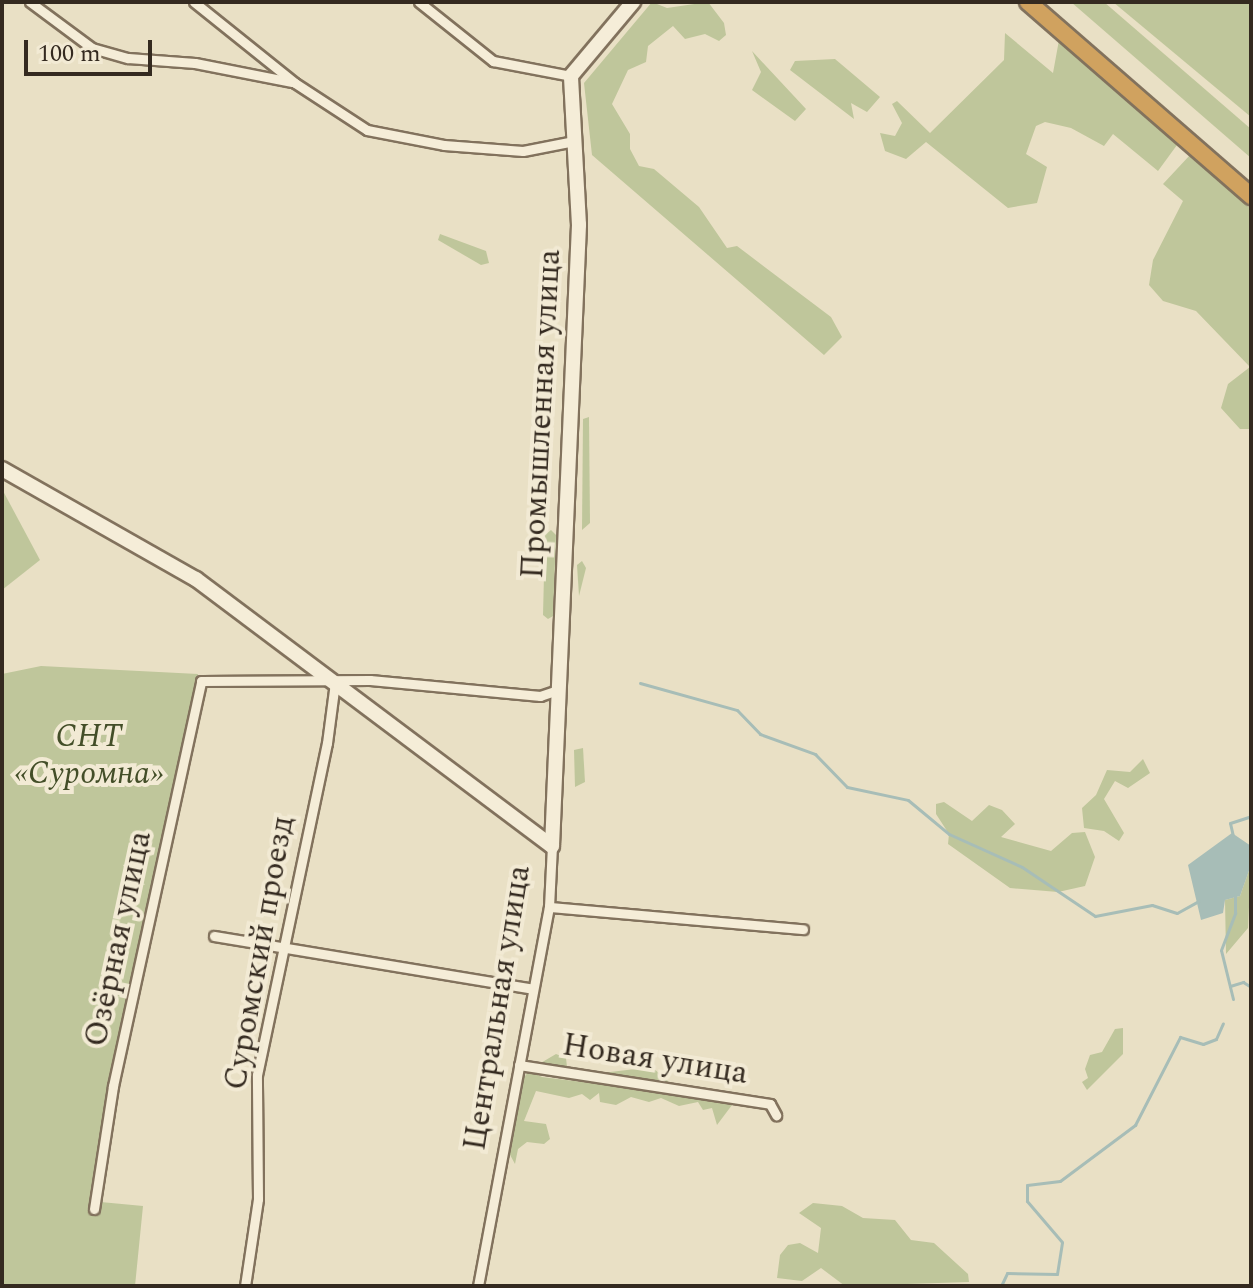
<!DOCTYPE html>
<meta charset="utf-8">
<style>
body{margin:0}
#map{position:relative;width:1253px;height:1288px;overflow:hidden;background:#e9e0c5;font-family:Spectral,serif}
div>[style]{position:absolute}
.green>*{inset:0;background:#bfc69b}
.water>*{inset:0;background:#a7bdb7}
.stream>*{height:3px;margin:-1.5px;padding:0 1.5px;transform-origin:1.5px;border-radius:1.5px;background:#a7bdb7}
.roads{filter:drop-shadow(2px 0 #82725d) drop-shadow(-2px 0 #82725d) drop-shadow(0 2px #82725d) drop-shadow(0 -2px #82725d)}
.street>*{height:9px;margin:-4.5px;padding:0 4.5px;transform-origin:4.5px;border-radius:4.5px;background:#f5edd8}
.secondary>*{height:14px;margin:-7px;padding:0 7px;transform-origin:7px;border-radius:7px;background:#f5edd8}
.highway>*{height:16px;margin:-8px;padding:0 8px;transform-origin:8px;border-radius:8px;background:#d0a25f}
span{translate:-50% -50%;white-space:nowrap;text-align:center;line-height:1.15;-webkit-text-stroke:8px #f2ead4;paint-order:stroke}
.street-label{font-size:32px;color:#342a20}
.park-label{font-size:32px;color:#434e28;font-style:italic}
.frame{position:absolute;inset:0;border:4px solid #342a20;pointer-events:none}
.scale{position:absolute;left:24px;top:40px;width:128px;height:36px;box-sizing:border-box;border:4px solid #342a20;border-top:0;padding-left:10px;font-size:24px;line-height:28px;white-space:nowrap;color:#342a20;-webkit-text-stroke:6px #f2ead4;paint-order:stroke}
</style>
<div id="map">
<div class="green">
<div style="clip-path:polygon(652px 2px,667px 8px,708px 2px,724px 23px,726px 35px,719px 41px,705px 34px,685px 39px,673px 26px,648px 46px,646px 62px,628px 70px,612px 104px,630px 134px,630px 149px,639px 166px,654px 169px,699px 207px,727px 248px,737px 246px,831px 317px,842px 337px,824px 355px,592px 155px,584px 83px)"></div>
<div style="clip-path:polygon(1071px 2px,1104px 2px,1251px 129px,1251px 158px)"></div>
<div style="clip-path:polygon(1113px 2px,1251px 2px,1251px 117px)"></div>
<div style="clip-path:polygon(1005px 33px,1053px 73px,1059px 40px,1177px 145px,1158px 171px,1113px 134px,1104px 146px,1071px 128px,1045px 122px,1036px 126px,1026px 154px,1047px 167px,1037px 203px,1008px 208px,926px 142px,906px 159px,885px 151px,880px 133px,895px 136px,902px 123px,892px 104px,897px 101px,930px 133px,1004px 60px)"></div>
<div style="clip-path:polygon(752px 51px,806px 109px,795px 121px,752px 90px,761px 72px)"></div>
<div style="clip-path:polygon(835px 59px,880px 97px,867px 112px,851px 103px,854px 119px,790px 70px,795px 61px)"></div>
<div style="clip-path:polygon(1190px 155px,1251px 209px,1251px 429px,1240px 429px,1221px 408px,1228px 384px,1250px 367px,1196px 311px,1163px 301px,1149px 285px,1153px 260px,1183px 201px,1163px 184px)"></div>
<div style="clip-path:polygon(440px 234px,486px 251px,489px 263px,481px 265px,438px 240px)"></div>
<div style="clip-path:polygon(589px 417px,590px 523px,582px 530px,583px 419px)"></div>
<div style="clip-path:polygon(2px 489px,40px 560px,2px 590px)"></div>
<div style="clip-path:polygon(551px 530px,556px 535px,553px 616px,548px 619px,543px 615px,545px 535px)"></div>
<div style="clip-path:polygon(582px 561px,586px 568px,579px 596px,577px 565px)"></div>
<div style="clip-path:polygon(41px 666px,198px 674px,108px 1090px,90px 1201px,143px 1206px,135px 1286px,2px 1286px,2px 674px)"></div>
<div style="clip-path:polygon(583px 748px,585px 782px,575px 787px,574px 750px)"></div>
<div style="clip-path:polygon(1143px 759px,1150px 773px,1128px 788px,1115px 781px,1104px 799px,1124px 833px,1119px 841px,1104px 831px,1084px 828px,1082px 808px,1096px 795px,1107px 770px,1130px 772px)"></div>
<div style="clip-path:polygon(944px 802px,972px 821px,989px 805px,1002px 810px,1015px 824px,1001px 837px,1051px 851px,1072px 833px,1085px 832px,1095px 857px,1085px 886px,1058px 892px,1010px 888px,948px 844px,949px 834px,936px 814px,936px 804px)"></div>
<div style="clip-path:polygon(1251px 865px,1248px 928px,1226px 954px,1225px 900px,1240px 896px)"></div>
<div style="clip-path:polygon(1123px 1028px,1123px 1054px,1087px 1090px,1082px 1082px,1088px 1078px,1085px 1069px,1090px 1055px,1102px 1052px,1115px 1029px)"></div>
<div style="clip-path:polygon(556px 1054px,566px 1058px,567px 1067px,602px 1073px,652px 1067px,670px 1083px,539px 1064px)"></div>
<div style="clip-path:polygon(529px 1071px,542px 1077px,735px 1101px,717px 1125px,712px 1108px,703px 1110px,698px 1102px,679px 1106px,661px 1098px,649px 1102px,631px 1097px,616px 1105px,600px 1102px,599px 1093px,590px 1100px,582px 1094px,569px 1098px,536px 1091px,524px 1121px,546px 1124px,550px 1139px,544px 1144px,527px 1142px,518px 1149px,515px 1164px,509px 1153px,521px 1081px)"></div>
<div style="clip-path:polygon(813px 1203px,842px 1206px,863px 1218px,895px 1220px,911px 1240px,934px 1243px,968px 1274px,969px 1282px,845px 1286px,821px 1268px,802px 1281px,777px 1278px,780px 1255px,788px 1245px,800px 1243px,818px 1253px,821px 1228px,799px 1213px)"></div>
</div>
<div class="water">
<div style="clip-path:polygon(1232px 833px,1251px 846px,1251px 865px,1240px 896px,1225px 900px,1223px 913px,1201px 920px,1188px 865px)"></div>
</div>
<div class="stream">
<div style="left:640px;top:683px;width:101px;rotate:15.6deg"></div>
<div style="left:737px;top:710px;width:33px;rotate:46deg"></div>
<div style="left:760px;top:734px;width:59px;rotate:20deg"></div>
<div style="left:815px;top:754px;width:46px;rotate:45.9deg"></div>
<div style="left:847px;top:787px;width:62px;rotate:12deg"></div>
<div style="left:908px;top:800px;width:53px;rotate:39.7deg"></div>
<div style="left:949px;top:834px;width:80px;rotate:24.3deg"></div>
<div style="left:1022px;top:867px;width:88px;rotate:33.9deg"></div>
<div style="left:1095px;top:916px;width:58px;rotate:-10.9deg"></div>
<div style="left:1152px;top:905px;width:26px;rotate:18deg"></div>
<div style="left:1177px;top:913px;width:25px;rotate:-29deg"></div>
<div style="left:1233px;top:836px;width:13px;rotate:-103deg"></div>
<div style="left:1230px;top:823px;width:22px;rotate:-18deg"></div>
<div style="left:1230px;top:986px;width:14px;rotate:-17deg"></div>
<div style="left:1243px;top:982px;width:9px;rotate:32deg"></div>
<div style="left:1233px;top:999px;width:50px;rotate:-103.8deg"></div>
<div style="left:1221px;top:950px;width:40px;rotate:-69deg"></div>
<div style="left:1235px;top:913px;width:18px;rotate:-90deg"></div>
<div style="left:1001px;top:1286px;width:14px;rotate:-65deg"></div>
<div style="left:1007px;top:1273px;width:50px;rotate:1.1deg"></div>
<div style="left:1057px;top:1274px;width:32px;rotate:-81deg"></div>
<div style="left:1062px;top:1242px;width:54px;rotate:-130.5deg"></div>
<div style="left:1027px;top:1201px;width:16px;rotate:-90deg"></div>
<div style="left:1027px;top:1185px;width:33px;rotate:-7deg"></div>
<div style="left:1060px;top:1181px;width:94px;rotate:-36.7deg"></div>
<div style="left:1135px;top:1125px;width:99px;rotate:-62.9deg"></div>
<div style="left:1180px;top:1037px;width:24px;rotate:17deg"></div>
<div style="left:1203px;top:1044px;width:14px;rotate:-21deg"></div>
<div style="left:1216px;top:1039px;width:17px;rotate:-66deg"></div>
</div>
<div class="roads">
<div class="street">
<div style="left:30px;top:2px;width:77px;rotate:36.6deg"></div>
<div style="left:92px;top:48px;width:37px;rotate:16deg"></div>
<div style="left:128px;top:58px;width:67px;rotate:4.3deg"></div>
<div style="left:195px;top:63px;width:99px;rotate:11.1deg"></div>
<div style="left:194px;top:2px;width:129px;rotate:38.7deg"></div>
<div style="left:295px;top:83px;width:86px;rotate:33.1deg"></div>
<div style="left:367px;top:130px;width:78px;rotate:11deg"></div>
<div style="left:444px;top:145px;width:79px;rotate:4.3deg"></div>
<div style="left:523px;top:151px;width:52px;rotate:-11.1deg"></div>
<div style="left:419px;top:2px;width:95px;rotate:38.6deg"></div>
<div style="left:493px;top:61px;width:79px;rotate:10.9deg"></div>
<div style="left:549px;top:907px;width:255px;rotate:5deg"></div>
<div style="left:214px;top:936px;width:323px;rotate:9.4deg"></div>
<div style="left:519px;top:1065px;width:254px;rotate:8.8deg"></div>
<div style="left:770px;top:1104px;width:13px;rotate:61deg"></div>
<div style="left:94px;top:1209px;width:124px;rotate:-81.2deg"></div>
<div style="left:113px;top:1086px;width:414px;rotate:-77.7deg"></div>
<div style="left:201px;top:681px;width:169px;rotate:-0.3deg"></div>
<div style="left:370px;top:680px;width:171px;rotate:5.4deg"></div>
<div style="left:540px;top:696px;width:21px;rotate:-19deg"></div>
<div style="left:245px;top:1286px;width:88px;rotate:-81.5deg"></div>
<div style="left:258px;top:1199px;width:124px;rotate:-90.5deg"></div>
<div style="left:257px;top:1075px;width:339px;rotate:-78.1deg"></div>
<div style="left:327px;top:743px;width:62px;rotate:-82.5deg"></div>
<div style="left:478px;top:1286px;width:386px;rotate:-79.4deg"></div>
<div style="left:549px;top:907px;width:61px;rotate:-87.2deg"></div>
</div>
<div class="secondary">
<div style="left:2px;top:469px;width:223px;rotate:29.6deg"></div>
<div style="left:196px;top:579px;width:445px;rotate:36.9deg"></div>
<div style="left:552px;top:846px;width:622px;rotate:-87.51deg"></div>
<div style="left:579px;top:225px;width:149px;rotate:-93.1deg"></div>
<div style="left:571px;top:76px;width:97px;rotate:-50deg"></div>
</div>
<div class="highway">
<div style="left:1028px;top:2px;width:296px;rotate:41deg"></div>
</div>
</div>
<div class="street-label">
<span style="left:542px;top:414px;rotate:-87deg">Промышленная улица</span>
<span style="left:119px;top:939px;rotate:-78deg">Озёрная улица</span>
<span style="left:260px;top:953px;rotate:-80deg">Суромский проезд</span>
<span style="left:498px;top:1008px;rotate:-81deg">Центральная улица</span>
<span style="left:655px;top:1060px;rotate:9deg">Новая улица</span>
</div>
<div class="park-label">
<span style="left:89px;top:756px">СНТ<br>«Суромна»</span>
</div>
<div class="frame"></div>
<div class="scale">100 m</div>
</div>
